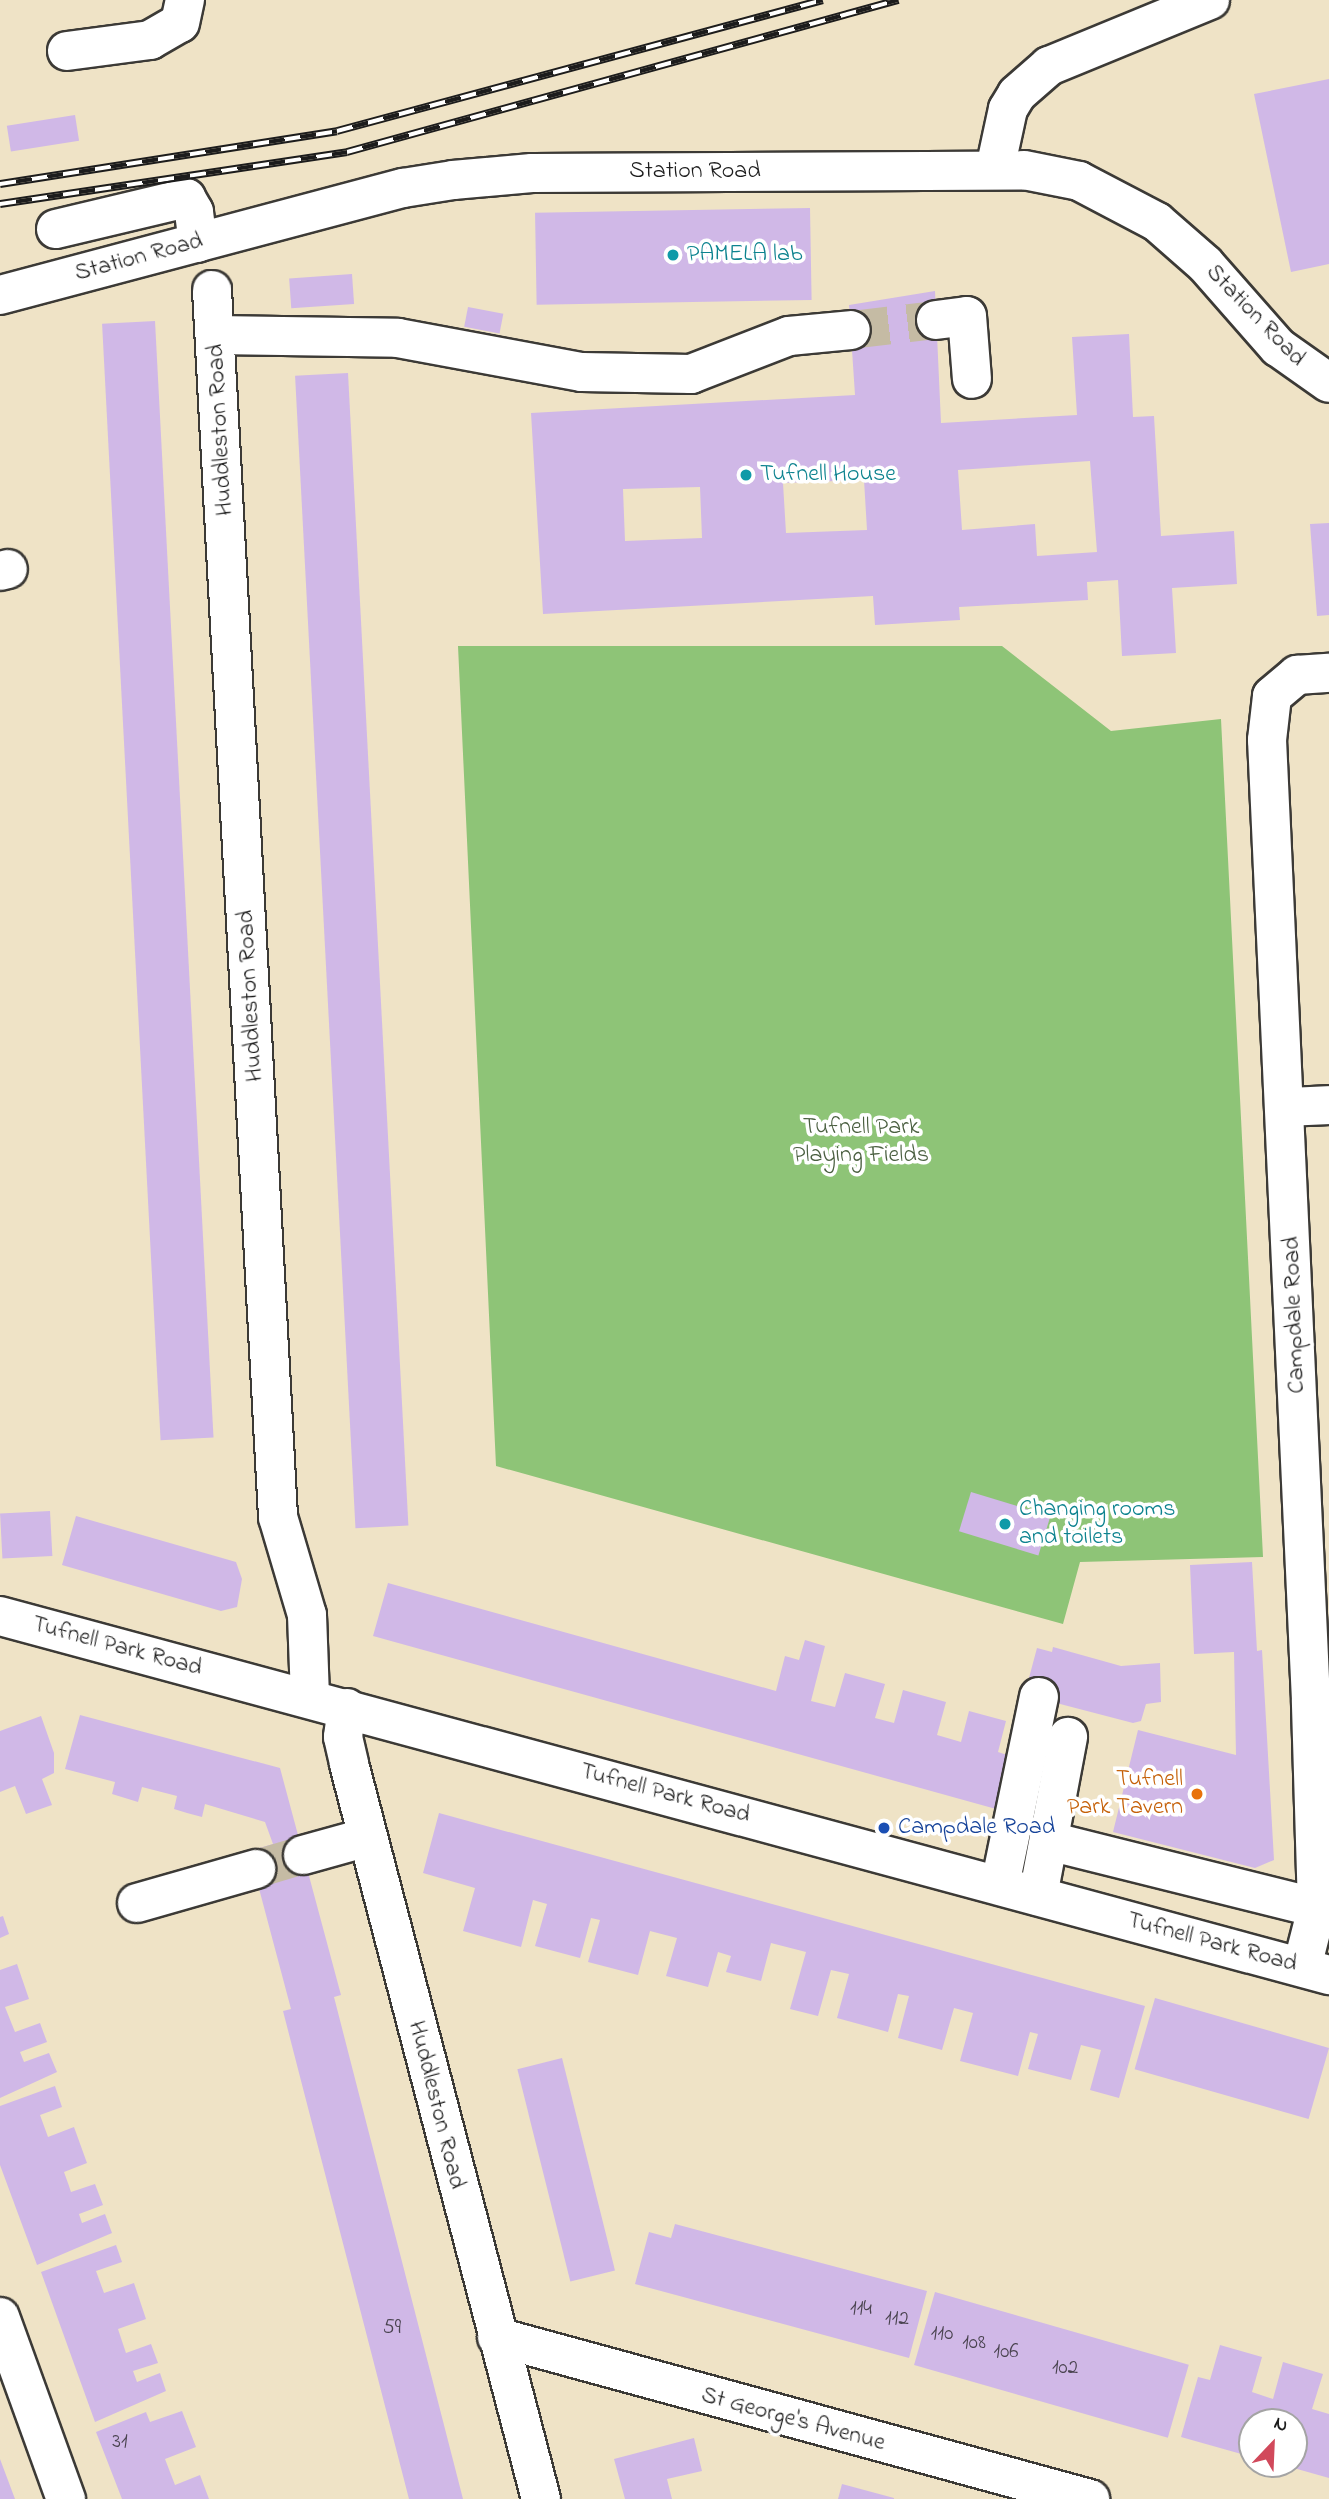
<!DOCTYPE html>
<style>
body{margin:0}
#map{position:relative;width:1329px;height:2499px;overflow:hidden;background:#efe3c6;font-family:"Indie Flower",sans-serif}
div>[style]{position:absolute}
.green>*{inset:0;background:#8ec477}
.building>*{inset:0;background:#d0b8e7;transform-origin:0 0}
.minor-tunnel>*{height:38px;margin-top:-19px;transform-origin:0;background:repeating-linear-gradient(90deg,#c5bba4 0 38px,transparent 0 57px)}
.roads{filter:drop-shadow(2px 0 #3c3a36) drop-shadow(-2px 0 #3c3a36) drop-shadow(0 2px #3c3a36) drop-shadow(0 -2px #3c3a36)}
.minor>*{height:38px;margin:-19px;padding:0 19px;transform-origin:19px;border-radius:19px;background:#fff}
.rail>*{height:8px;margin-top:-4px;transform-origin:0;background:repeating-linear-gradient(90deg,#fff 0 16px,#1c1c1c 0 32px);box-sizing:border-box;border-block:2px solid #1c1c1c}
.dots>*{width:19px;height:19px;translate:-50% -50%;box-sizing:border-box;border:4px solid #fff;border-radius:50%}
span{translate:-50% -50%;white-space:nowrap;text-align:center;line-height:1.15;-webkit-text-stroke:7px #fff;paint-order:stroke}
.number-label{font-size:21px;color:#49434f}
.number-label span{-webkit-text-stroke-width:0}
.street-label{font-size:24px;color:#1c1c1c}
.culture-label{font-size:24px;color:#0d838f}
.left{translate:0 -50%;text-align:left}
.park-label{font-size:24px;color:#4a5f40}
.food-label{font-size:24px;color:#c56008}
.right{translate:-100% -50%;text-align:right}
.transit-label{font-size:24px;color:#164399}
.north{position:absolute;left:1238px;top:2408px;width:70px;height:70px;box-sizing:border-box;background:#fff;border:2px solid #a4a4a4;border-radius:50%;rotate:23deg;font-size:19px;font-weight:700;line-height:28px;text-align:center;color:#1c1c1c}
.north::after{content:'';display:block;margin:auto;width:24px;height:32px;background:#d1495b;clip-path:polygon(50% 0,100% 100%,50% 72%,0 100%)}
</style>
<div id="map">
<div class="green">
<div style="clip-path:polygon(458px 646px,1002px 646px,1111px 731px,1221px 719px,1263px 1557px,1080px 1562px,1063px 1624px,496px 1466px)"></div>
</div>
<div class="building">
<div style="clip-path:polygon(1329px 79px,1329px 264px,1291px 272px,1254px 94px)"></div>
<div style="left:75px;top:115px;width:26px;height:69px;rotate:81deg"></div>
<div style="left:810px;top:208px;width:92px;height:275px;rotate:89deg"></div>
<div style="left:352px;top:274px;width:30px;height:63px;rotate:86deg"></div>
<div style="clip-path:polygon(evenodd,935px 291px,941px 423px,1077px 415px,1072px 337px,1129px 334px,1133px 417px,1154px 416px,1161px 536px,1234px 531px,1237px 584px,1172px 588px,1176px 653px,1122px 656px,1118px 580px,1087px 582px,1088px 600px,959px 607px,960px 620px,875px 625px,873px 596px,543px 614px,531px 413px,855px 395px,849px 305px,935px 291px,1090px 461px,1097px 552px,1037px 556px,1035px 524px,962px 530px,958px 470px,1090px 461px,935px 291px,864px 480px,867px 530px,786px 533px,783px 483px,864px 480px,935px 291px,700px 487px,702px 538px,625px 541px,623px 489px,700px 487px)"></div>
<div style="left:468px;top:307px;width:36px;height:20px;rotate:11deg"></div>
<div style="left:155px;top:321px;width:1118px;height:53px;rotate:87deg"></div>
<div style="left:348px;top:373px;width:1154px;height:53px;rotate:87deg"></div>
<div style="clip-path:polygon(1329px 523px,1329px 615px,1317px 616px,1310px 524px)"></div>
<div style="left:971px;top:1492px;width:83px;height:41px;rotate:17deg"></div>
<div style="left:50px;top:1511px;width:45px;height:50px;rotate:87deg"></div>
<div style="clip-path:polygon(76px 1516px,236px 1562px,242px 1579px,237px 1607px,221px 1611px,62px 1565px)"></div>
<div style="clip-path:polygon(1252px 1562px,1257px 1651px,1262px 1650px,1274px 1860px,1255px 1868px,1113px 1832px,1138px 1730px,1236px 1755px,1234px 1652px,1194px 1654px,1190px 1565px)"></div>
<div style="clip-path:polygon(388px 1583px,776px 1691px,785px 1656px,799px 1660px,805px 1640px,825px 1646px,811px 1701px,835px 1707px,845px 1673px,885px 1684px,875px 1718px,894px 1723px,903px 1690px,946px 1702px,937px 1735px,961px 1742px,969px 1711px,1006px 1721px,998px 1752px,1010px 1756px,996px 1809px,373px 1636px)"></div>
<div style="clip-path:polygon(1053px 1647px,1121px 1666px,1160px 1663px,1161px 1702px,1146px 1704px,1141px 1721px,1133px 1723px,1041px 1699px,1026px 1689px,1037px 1648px,1052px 1652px)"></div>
<div style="clip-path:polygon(80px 1715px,280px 1768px,341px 1995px,334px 1997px,463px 2499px,409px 2499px,283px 2011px,291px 2009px,249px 1851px,273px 1844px,265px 1822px,205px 1804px,202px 1817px,187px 1813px,174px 1809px,177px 1796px,142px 1787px,138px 1802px,112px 1794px,115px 1782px,65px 1769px)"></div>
<div style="clip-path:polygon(41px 1716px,54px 1753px,54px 1773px,42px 1779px,52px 1805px,26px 1814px,15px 1786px,0 1792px,0 1731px)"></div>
<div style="clip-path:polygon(439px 1813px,1145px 2006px,1119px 2098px,1090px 2090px,1101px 2050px,1081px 2045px,1071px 2080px,1028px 2069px,1038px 2034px,1030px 2032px,1018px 2076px,960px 2061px,973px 2013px,954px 2008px,942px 2050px,898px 2038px,909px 1996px,898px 1994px,888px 2032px,837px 2018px,849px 1974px,831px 1970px,818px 2016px,790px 2009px,806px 1952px,771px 1943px,761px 1981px,726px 1972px,731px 1956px,718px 1952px,708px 1987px,666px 1976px,677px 1938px,650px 1931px,638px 1975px,588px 1962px,600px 1920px,591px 1918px,580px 1958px,535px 1946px,547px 1904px,533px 1900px,521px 1947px,463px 1931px,475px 1888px,423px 1873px)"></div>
<div style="clip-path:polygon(3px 1916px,9px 1934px,0 1938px,0 1917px)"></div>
<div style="clip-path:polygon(17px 1964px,29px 1999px,5px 2007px,15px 2032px,40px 2023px,47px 2042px,20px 2052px,24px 2062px,49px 2053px,57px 2072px,0 2098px,0 1970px)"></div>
<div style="left:1155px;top:1998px;width:181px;height:74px;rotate:16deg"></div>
<div style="left:562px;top:2058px;width:219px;height:46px;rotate:76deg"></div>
<div style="clip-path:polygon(55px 2086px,62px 2107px,40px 2115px,48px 2137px,74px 2127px,87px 2163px,64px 2172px,69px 2186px,71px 2192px,95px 2184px,103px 2205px,79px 2214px,82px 2223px,105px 2214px,112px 2233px,37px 2265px,0 2165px,0 2106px)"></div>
<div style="clip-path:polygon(675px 2224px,927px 2291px,909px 2358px,635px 2284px,649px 2232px,671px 2238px)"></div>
<div style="clip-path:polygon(116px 2245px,122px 2262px,96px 2271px,104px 2293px,134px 2283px,146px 2319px,118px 2329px,126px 2353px,151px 2344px,158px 2363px,133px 2371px,137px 2382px,160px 2373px,166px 2391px,95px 2422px,41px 2272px)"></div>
<div style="left:935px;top:2292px;width:264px;height:76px;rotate:16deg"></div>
<div style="clip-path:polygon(1220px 2345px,1262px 2357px,1252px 2392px,1273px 2399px,1283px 2362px,1323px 2374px,1312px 2409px,1329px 2414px,1329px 2478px,1283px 2465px,1294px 2464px,1294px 2422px,1252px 2422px,1252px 2457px,1181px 2437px,1198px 2377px,1210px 2380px)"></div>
<div style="clip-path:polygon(182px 2411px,196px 2447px,165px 2459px,175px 2485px,200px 2475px,209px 2499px,122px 2499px,96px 2432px,146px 2412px,150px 2422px)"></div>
<div style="clip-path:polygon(694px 2438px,702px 2471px,667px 2479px,672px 2499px,625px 2499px,614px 2459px)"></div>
<div style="clip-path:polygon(0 2459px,15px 2499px,0 2499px)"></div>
<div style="clip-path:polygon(842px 2484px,894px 2498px,894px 2499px,838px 2499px)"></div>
</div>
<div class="minor-tunnel">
<div style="left:851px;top:330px;width:86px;rotate:-6.7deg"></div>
<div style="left:256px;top:1869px;width:49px;rotate:-16.6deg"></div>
</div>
<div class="roads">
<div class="minor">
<div style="left:67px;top:51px;width:84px;rotate:-7.5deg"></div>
<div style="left:150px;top:40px;width:34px;rotate:-30deg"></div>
<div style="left:180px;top:23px;width:24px;rotate:-78deg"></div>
<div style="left:995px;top:169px;width:61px;rotate:-77.8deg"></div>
<div style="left:1008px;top:109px;width:17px;rotate:-59deg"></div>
<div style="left:1017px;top:94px;width:43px;rotate:-41.2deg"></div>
<div style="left:1049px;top:66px;width:174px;rotate:-22.3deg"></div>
<div style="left:56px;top:229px;width:134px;rotate:-13.4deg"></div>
<div style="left:186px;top:198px;width:16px;rotate:60deg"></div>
<div style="left:194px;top:212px;width:31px;rotate:83deg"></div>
<div style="left:212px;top:290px;width:1229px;rotate:86.92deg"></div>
<div style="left:278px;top:1517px;width:102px;rotate:73.5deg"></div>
<div style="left:307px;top:1615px;width:83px;rotate:87.9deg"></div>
<div style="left:0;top:295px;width:417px;rotate:-14.9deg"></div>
<div style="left:403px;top:188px;width:51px;rotate:-9.1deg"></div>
<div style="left:453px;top:180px;width:79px;rotate:-5.1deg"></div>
<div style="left:532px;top:173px;width:492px;rotate:-0.3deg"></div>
<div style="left:1024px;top:170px;width:56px;rotate:11.3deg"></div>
<div style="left:1079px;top:181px;width:88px;rotate:27.7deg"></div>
<div style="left:1157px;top:222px;width:64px;rotate:41.2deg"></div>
<div style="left:1205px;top:264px;width:111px;rotate:48.7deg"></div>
<div style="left:1278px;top:347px;width:62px;rotate:35.2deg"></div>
<div style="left:936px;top:320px;width:31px;rotate:-7deg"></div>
<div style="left:967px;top:316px;width:63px;rotate:85.5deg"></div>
<div style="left:216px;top:335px;width:182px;rotate:0.9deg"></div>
<div style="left:398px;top:338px;width:187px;rotate:10.5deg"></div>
<div style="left:582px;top:372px;width:109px;rotate:1.1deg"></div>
<div style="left:691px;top:374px;width:105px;rotate:-21.2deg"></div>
<div style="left:789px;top:336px;width:62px;rotate:-5.5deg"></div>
<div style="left:0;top:571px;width:8px;rotate:-14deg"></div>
<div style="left:1287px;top:1107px;width:42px;rotate:-2.7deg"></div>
<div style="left:0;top:1616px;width:1377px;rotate:15.12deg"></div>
<div style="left:347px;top:1708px;width:29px;rotate:98deg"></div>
<div style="left:343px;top:1737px;width:28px;rotate:77deg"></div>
<div style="left:349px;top:1764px;width:760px;rotate:75.36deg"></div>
<div style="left:1049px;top:1841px;width:276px;rotate:14deg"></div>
<div style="left:303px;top:1855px;width:67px;rotate:-15.5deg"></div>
<div style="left:1000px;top:1885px;width:192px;rotate:-78.3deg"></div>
<div style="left:1038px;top:1896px;width:162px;rotate:-79.3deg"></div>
<div style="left:137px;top:1903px;width:124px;rotate:-15.9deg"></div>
<div style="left:1302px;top:1967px;width:61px;rotate:-75.7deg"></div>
<div style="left:1317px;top:1908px;width:207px;rotate:-91.7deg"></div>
<div style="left:1311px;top:1701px;width:962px;rotate:-92.62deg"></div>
<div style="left:1267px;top:740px;width:44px;rotate:-83.5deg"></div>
<div style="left:1272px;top:696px;width:33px;rotate:-40deg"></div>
<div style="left:1297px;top:675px;width:32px;rotate:-4deg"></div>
<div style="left:0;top:2317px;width:194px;rotate:70.1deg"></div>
<div style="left:497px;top:2337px;width:615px;rotate:15.28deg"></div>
</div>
</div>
<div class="rail">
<div style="left:0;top:184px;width:341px;rotate:-8.9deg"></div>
<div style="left:337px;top:131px;width:503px;rotate:-15.09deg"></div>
<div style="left:0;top:204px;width:351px;rotate:-8.5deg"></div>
<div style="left:347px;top:152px;width:572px;rotate:-15.42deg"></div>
</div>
<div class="dots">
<div style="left:673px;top:255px;background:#0f9aa8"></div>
<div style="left:746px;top:475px;background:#0f9aa8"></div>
<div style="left:1005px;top:1524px;background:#0f9aa8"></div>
<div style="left:1197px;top:1794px;background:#e8710a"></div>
<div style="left:884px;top:1828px;background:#1a4fb4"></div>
</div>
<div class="number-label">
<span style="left:861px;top:2309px">114</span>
<span style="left:897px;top:2319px">112</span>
<span style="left:392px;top:2328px">59</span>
<span style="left:942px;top:2334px">110</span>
<span style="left:974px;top:2343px">108</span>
<span style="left:1006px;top:2352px">106</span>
<span style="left:1065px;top:2368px">102</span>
<span style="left:120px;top:2442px">31</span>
</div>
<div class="street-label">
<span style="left:695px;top:172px">Station Road</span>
<span style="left:139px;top:258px;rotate:-15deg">Station Road</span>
<span style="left:1255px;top:316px;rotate:46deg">Station Road</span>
<span style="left:221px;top:430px;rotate:-93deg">Huddleston Road</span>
<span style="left:251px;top:996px;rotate:-93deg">Huddleston Road</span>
<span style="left:1295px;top:1315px;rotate:-92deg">Campdale Road</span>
<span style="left:117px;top:1647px;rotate:15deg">Tufnell Park Road</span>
<span style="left:665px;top:1794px;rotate:15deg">Tufnell Park Road</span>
<span style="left:1212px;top:1943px;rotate:15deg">Tufnell Park Road</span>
<span style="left:436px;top:2105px;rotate:76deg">Huddleston Road</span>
<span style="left:793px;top:2420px;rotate:15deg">St George's Avenue</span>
</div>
<div class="culture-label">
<span class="left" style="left:687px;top:255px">PAMELA lab</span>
<span class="left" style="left:760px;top:475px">Tufnell House</span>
<span class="left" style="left:1019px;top:1524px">Changing rooms<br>and toilets</span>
</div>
<div class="park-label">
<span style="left:861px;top:1142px">Tufnell Park<br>Playing Fields</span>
</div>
<div class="food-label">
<span class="right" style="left:1183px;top:1794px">Tufnell<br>Park Tavern</span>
</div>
<div class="transit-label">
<span class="left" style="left:898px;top:1828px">Campdale Road</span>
</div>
<div class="north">N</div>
</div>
